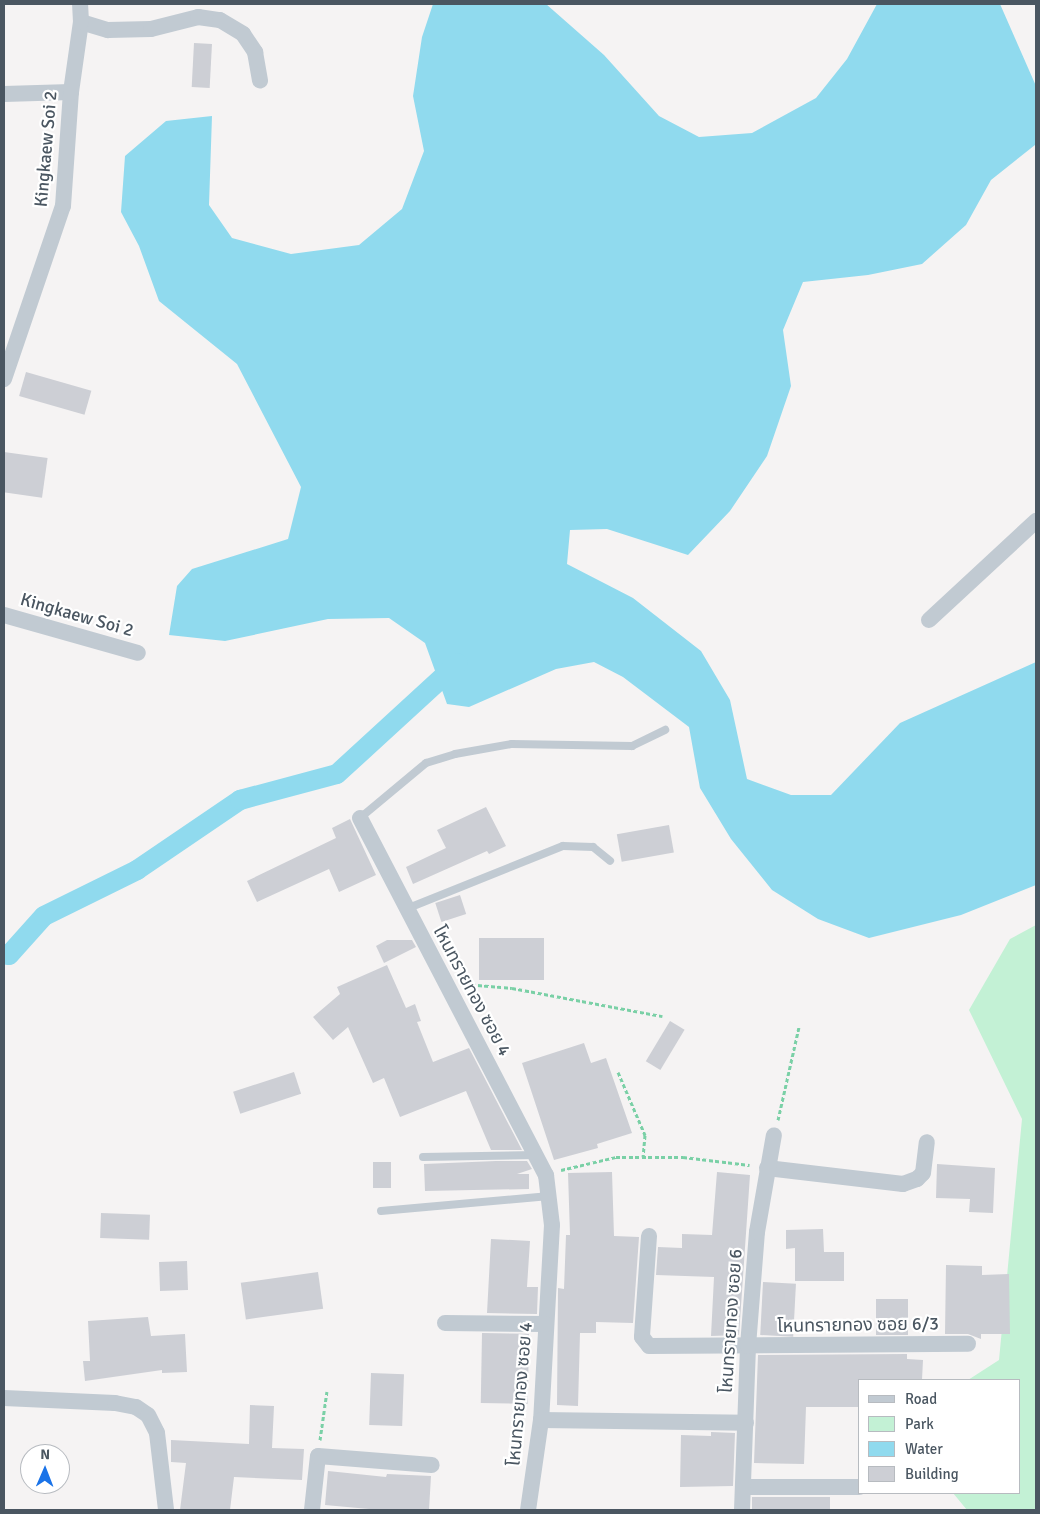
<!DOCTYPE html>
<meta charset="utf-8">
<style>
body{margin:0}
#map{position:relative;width:1040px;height:1514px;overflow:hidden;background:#f5f3f3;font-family:Signika,"Noto Sans Thai",sans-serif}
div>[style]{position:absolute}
.green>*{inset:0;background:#c3f1d5}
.water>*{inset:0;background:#90daee}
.canal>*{height:20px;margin:-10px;padding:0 10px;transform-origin:10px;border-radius:10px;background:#90daee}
.building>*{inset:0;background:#cdcfd5;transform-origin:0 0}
.path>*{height:3px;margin-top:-1.5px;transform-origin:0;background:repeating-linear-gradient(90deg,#7ad0a6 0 4px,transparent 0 6.5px)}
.lane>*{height:8px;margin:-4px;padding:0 4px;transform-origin:4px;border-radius:4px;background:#c1cad2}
.street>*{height:16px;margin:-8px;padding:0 8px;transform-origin:8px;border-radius:8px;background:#c1cad2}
span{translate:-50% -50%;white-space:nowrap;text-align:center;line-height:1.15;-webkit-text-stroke:4.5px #fff;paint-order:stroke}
.street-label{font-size:18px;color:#4a5661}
.frame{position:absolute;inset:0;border:5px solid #4a5661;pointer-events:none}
.legend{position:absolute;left:858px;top:1379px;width:162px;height:115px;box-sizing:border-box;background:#fff;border:1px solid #b7bbc0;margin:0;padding:6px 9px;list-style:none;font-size:15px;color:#4a5661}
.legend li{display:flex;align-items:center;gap:10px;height:25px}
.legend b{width:25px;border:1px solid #b7bbc0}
.north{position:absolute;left:20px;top:1444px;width:50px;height:50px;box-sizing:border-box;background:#fff;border:1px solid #b7bbc0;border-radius:50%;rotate:1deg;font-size:14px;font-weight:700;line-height:20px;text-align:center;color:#4a5661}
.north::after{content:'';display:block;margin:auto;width:18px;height:22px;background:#1a73e8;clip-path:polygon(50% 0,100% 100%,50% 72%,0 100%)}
</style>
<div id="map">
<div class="green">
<div style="clip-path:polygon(1036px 925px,1036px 1510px,967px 1510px,953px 1493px,1019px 1493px,1019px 1380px,968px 1380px,999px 1360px,1022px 1119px,969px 1010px,1010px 939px)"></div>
</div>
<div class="water">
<div style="clip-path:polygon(433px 4px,546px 4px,604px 55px,659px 116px,699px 137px,752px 133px,816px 98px,847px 59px,877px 4px,1000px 4px,1036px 86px,1035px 145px,991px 180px,966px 225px,922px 264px,868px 275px,803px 282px,783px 330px,791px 386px,767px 456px,730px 511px,688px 555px,607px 529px,570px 530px,567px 564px,633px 598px,701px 651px,730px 700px,747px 779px,791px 795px,831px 795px,900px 723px,1036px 662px,1036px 885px,961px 915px,869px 938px,818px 919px,772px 890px,731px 839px,700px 788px,689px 727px,623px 677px,594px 662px,556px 669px,469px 707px,447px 704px,425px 643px,389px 618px,328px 619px,225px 641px,169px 635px,177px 586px,192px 569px,288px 539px,301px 487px,237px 364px,159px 301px,139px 246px,121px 212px,125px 156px,166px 121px,212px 116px,209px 205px,232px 238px,291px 254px,359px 245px,402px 209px,424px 151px,413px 96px,422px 37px)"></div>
</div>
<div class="canal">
<div style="left:4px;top:954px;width:5px;rotate:11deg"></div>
<div style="left:9px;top:955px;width:52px;rotate:-48.1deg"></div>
<div style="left:44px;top:916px;width:104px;rotate:-26.3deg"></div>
<div style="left:137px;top:870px;width:125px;rotate:-34.2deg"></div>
<div style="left:240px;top:800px;width:100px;rotate:-15deg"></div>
<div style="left:337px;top:774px;width:164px;rotate:-42.5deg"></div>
</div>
<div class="building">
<div style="left:194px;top:43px;width:18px;height:44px;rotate:3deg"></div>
<div style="left:26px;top:372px;width:68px;height:25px;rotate:16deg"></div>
<div style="left:4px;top:452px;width:44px;height:40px;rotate:8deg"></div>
<div style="clip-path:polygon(486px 807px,506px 846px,489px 854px,487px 851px,413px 884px,406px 867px,446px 848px,437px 830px)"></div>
<div style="clip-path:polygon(350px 819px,376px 875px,339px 892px,329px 869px,257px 902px,247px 881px,336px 838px,332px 828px)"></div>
<div style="left:669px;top:825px;width:28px;height:53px;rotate:80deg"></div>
<div style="left:460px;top:895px;width:20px;height:26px;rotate:72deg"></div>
<div style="left:544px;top:938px;width:42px;height:65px;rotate:90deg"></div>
<div style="clip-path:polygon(387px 940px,412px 940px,416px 947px,384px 963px,376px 946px)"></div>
<div style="clip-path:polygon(387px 965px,406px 1008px,415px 1004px,421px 1021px,417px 1022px,433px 1062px,469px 1048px,522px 1150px,491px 1150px,466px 1091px,400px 1117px,384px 1078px,373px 1083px,348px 1027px,333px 1040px,313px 1017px,340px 994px,337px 987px)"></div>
<div style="left:670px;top:1021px;width:17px;height:47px;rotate:31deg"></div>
<div style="clip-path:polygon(584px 1043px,591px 1063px,606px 1058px,632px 1133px,597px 1144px,598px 1148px,554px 1160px,522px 1063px)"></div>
<div style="left:294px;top:1072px;width:23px;height:64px;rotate:72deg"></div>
<div style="clip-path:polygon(496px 1161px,527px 1161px,532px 1169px,517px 1174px,529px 1174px,529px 1189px,425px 1191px,424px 1164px)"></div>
<div style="left:373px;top:1162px;width:18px;height:26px"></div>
<div style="clip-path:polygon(937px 1164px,995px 1168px,993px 1213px,969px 1212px,970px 1199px,936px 1198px)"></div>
<div style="clip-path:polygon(612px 1172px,614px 1236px,639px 1237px,633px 1323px,596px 1322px,596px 1333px,580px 1333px,578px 1406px,557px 1405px,558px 1288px,564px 1289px,566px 1235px,570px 1235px,568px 1173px)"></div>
<div style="clip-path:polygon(717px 1172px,750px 1175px,739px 1335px,711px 1336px,714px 1277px,656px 1275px,658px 1247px,682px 1248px,682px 1234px,712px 1235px)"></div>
<div style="left:101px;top:1213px;width:49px;height:25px;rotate:2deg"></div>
<div style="clip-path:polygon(823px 1229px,824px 1252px,844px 1252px,844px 1281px,795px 1281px,795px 1248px,786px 1249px,786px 1230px)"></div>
<div style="clip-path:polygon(491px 1239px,530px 1241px,527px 1287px,538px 1287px,537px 1314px,487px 1313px)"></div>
<div style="left:187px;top:1261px;width:29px;height:28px;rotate:88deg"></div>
<div style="clip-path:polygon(946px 1265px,982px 1266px,982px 1275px,1009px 1274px,1010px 1334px,981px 1334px,981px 1339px,968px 1334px,945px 1334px)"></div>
<div style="left:318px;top:1272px;width:37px;height:78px;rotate:82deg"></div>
<div style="left:763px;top:1282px;width:33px;height:53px;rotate:3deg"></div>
<div style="left:876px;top:1299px;width:32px;height:36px"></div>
<div style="clip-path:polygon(148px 1317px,151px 1336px,185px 1334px,187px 1372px,162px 1373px,162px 1370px,85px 1381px,83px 1361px,90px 1361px,88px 1321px)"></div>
<div style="left:482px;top:1333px;width:47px;height:70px;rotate:1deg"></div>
<div style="clip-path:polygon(907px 1354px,907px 1359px,923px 1360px,922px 1380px,859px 1380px,859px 1407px,806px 1407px,804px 1464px,754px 1463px,758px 1355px)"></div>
<div style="left:371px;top:1373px;width:33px;height:52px;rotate:2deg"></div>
<div style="clip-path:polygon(250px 1405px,274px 1406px,272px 1448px,304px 1449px,302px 1480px,234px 1477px,230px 1510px,180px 1510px,186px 1463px,171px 1462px,171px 1440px,249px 1444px)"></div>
<div style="clip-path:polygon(711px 1432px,735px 1433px,733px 1486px,680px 1487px,681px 1435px,711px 1436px)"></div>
<div style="clip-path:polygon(328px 1471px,386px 1477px,387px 1474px,431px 1476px,429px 1510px,380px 1510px,325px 1505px)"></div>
<div style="left:752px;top:1497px;width:78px;height:13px"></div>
</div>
<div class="path">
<div style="left:465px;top:984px;width:47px;rotate:4.9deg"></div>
<div style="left:512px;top:988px;width:153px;rotate:10.6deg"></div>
<div style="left:618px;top:1072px;width:69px;rotate:66.8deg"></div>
<div style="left:645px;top:1135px;width:22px;rotate:95deg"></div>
<div style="left:778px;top:1120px;width:95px;rotate:-77.3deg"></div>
<div style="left:561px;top:1170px;width:57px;rotate:-13.3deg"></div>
<div style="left:616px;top:1157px;width:67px"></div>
<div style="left:683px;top:1157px;width:67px;rotate:6.8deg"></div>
<div style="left:320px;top:1440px;width:49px;rotate:-81.9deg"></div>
</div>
<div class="lane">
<div style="left:360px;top:818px;width:86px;rotate:-39.8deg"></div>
<div style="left:426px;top:763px;width:30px;rotate:-17deg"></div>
<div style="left:455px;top:754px;width:58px;rotate:-10deg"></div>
<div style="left:512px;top:744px;width:120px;rotate:1deg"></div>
<div style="left:632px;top:746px;width:37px;rotate:-26deg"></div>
<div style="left:406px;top:909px;width:169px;rotate:-21.9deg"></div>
<div style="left:563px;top:846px;width:30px;rotate:2deg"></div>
<div style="left:593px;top:847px;width:22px;rotate:39deg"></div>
<div style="left:423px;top:1157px;width:113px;rotate:-1deg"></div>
<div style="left:381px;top:1211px;width:169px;rotate:-5.1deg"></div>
</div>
<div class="street">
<div style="left:81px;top:22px;width:28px;rotate:17deg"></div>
<div style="left:108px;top:30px;width:43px;rotate:-1.3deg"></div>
<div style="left:151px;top:29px;width:49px;rotate:-14.3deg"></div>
<div style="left:198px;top:17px;width:22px;rotate:8deg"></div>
<div style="left:220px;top:20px;width:27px;rotate:31deg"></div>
<div style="left:243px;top:34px;width:22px;rotate:56deg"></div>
<div style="left:255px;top:52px;width:29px;rotate:80deg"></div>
<div style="left:4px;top:94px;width:67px;rotate:-1.7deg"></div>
<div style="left:4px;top:379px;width:183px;rotate:-71.2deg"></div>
<div style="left:63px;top:206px;width:114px;rotate:-86deg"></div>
<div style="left:71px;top:92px;width:71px;rotate:-81.9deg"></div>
<div style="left:81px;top:22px;width:18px;rotate:-93deg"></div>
<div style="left:4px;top:615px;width:139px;rotate:15.8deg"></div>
<div style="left:929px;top:620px;width:146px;rotate:-42.8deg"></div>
<div style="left:360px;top:818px;width:403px;rotate:62.5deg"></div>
<div style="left:546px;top:1175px;width:50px;rotate:83.2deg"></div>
<div style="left:552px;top:1225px;width:195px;rotate:93.2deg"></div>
<div style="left:541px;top:1420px;width:91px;rotate:98.2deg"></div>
<div style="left:767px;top:1168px;width:137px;rotate:6.7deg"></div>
<div style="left:903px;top:1184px;width:15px;rotate:-20deg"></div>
<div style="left:917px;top:1179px;width:8px;rotate:-45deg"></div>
<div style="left:923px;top:1173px;width:31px;rotate:-83deg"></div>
<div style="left:649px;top:1236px;width:101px;rotate:94deg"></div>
<div style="left:642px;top:1337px;width:11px;rotate:52deg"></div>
<div style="left:649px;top:1346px;width:319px;rotate:-0.4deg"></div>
<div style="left:445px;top:1323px;width:101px;rotate:0.6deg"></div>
<div style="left:4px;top:1398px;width:111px;rotate:2.6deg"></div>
<div style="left:115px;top:1403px;width:21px;rotate:11deg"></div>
<div style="left:136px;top:1407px;width:14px;rotate:34deg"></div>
<div style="left:148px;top:1415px;width:20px;rotate:63deg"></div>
<div style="left:157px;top:1433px;width:78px;rotate:83.3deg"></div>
<div style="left:541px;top:1420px;width:205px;rotate:0.8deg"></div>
<div style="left:743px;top:1487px;width:116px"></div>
<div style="left:312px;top:1510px;width:54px;rotate:-83.7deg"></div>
<div style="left:318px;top:1456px;width:114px;rotate:4.5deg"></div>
<div style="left:742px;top:1510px;width:164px;rotate:-87.9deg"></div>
<div style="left:748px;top:1346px;width:114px;rotate:-85.5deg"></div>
<div style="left:757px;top:1232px;width:98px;rotate:-80.1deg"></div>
</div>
<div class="street-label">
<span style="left:46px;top:149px;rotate:-85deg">Kingkaew Soi 2</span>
<span style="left:77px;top:615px;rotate:16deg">Kingkaew Soi 2</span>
<span style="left:472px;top:991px;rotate:62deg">โหนทรายทอง ซอย 4</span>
<span style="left:731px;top:1321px;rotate:-86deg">โหนทรายทอง ซอย 6</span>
<span style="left:858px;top:1325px;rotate:-1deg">โหนทรายทอง ซอย 6/3</span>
<span style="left:520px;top:1394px;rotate:-85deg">โหนทรายทอง ซอย 4</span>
</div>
<div class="frame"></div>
<ul class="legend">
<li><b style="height:6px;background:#c1cad2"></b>Road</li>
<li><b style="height:14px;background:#c3f1d5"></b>Park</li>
<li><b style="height:14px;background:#90daee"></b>Water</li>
<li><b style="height:14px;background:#cdcfd5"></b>Building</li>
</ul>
<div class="north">N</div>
</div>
